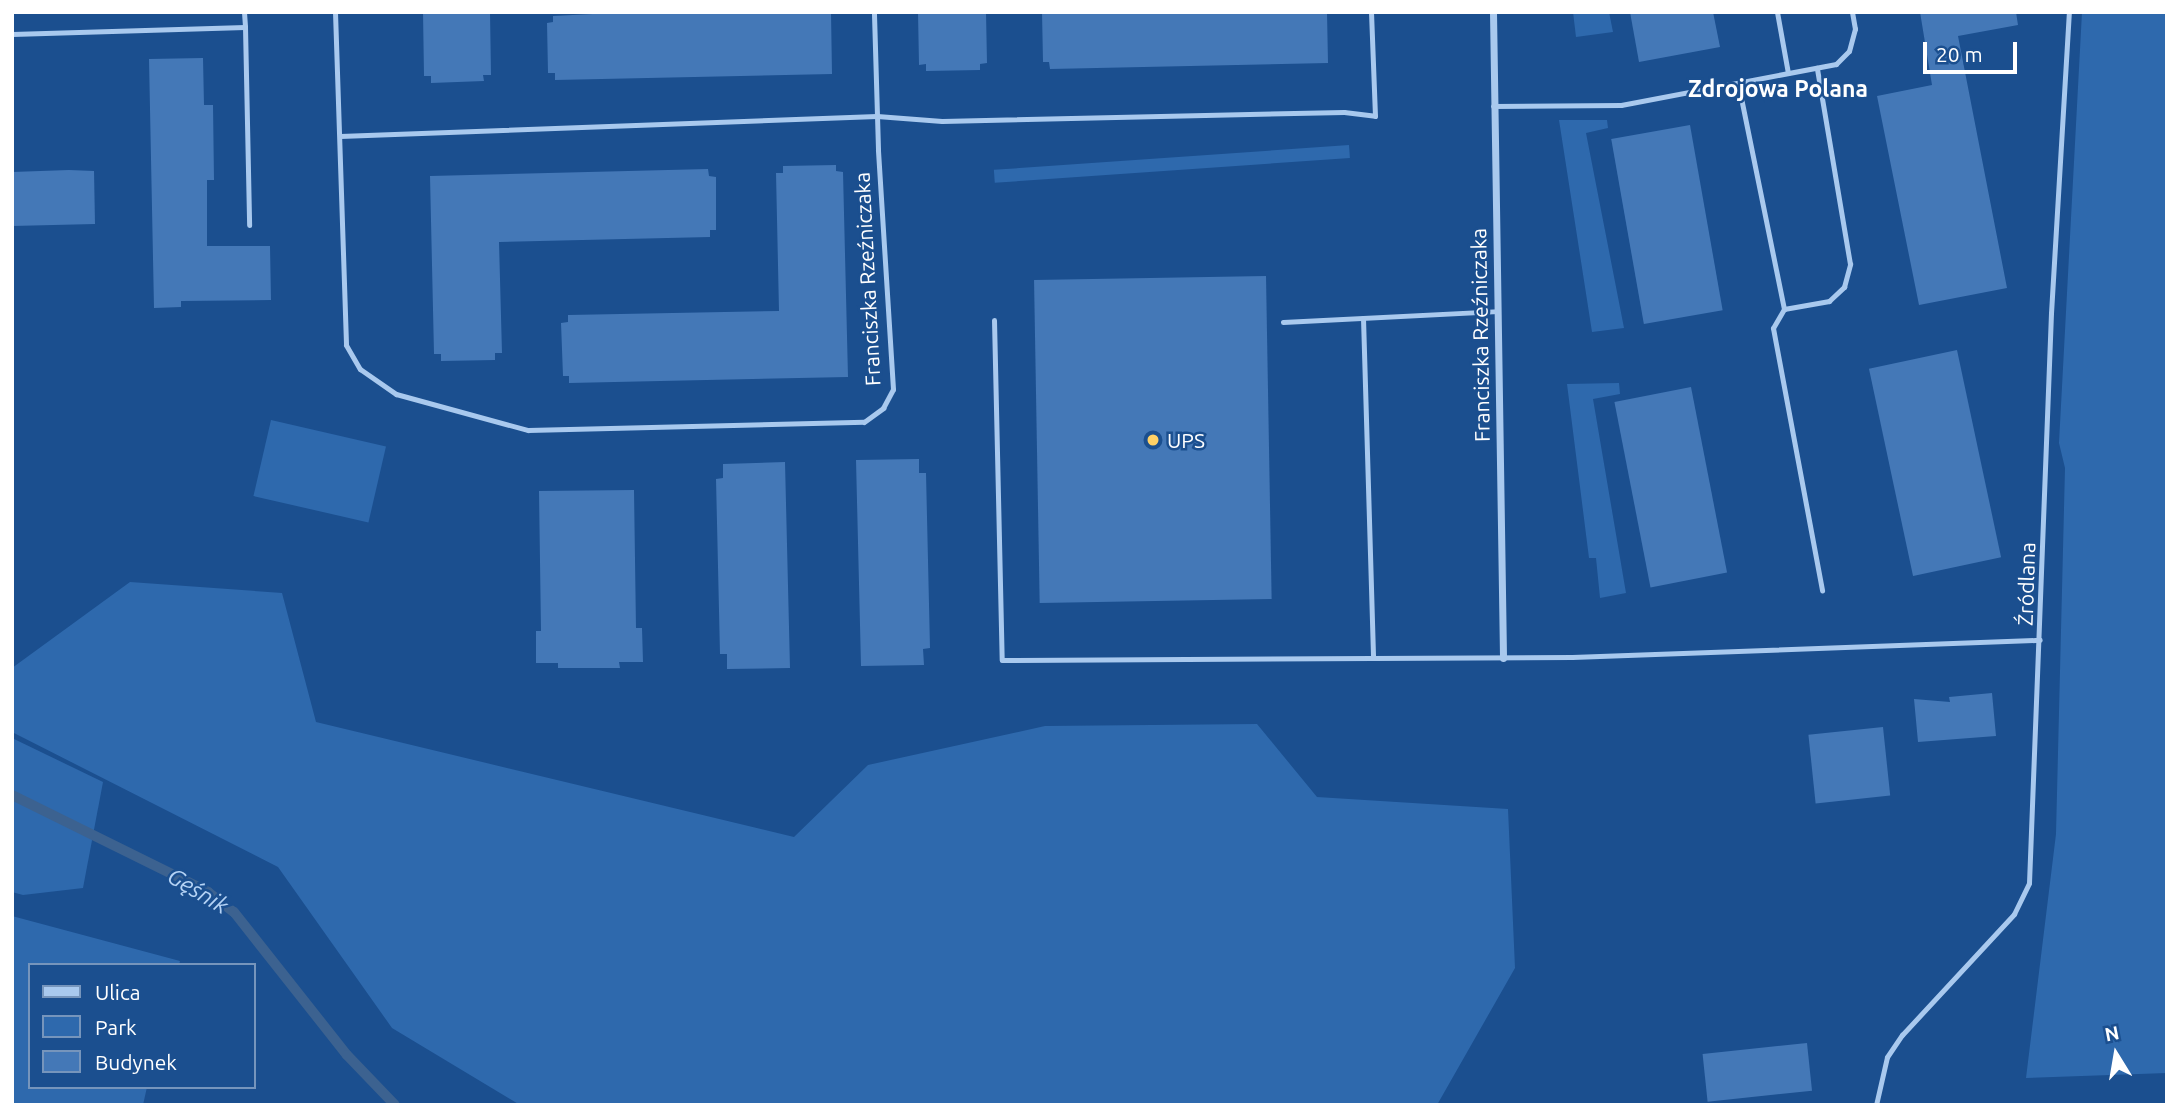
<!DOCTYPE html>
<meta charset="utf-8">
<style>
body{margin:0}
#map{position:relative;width:2179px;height:1117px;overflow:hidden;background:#1b4f8f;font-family:Ubuntu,sans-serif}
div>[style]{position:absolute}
.green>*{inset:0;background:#2e69ad;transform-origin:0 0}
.stream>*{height:10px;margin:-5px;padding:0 5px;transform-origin:5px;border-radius:5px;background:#3c6290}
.building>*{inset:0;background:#4478b7;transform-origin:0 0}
.lane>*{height:5px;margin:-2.5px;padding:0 2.5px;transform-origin:2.5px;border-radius:2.5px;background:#a9c9ee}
.street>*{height:7px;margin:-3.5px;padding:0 3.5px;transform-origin:3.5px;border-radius:3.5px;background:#a9c9ee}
.dots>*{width:19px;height:19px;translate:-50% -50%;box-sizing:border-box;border:4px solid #1b4f8f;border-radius:50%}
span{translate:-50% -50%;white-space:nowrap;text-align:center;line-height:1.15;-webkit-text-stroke:5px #1b4f8f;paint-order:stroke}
.street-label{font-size:21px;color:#fff}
.poi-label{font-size:21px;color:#fff}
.left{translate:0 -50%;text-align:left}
.neighbourhood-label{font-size:23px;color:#fff;font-weight:700}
.water-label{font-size:23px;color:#b5d3f5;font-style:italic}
.frame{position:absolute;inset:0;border:14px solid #fff;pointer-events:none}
.legend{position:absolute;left:28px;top:963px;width:228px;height:126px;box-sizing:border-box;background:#1b4f8f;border:2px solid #7695bc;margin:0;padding:9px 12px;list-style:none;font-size:21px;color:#fff}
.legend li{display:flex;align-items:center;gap:14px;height:35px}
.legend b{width:35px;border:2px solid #7695bc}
.north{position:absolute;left:2081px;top:1019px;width:70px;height:70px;-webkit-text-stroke:5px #1b4f8f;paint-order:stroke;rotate:349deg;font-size:19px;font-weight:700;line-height:28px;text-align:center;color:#fff}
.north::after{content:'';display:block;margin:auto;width:24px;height:32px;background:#fff;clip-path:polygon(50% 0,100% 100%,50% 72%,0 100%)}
.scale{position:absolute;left:1923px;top:42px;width:94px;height:32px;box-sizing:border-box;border:4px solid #fff;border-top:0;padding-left:9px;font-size:21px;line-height:24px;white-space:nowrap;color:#fff;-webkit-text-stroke:5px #1b4f8f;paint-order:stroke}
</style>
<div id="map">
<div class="green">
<div style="clip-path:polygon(1573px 12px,1609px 12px,1613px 32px,1576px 37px)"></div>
<div style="clip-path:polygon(2082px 12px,2167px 12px,2167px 1073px,2026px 1078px,2056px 834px,2065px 468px,2059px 443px)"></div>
<div style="clip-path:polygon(1559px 120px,1607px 120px,1608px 128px,1586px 133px,1624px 328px,1592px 332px)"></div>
<div style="left:1349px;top:145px;width:13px;height:356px;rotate:86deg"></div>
<div style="clip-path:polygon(1619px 383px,1620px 394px,1593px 399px,1626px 593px,1600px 598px,1596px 558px,1589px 558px,1567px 384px)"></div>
<div style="left:271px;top:420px;width:118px;height:78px;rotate:13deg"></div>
<div style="clip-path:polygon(130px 582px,282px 593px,316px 722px,794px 837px,868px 765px,1045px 726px,1257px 724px,1317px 797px,1508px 809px,1515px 968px,1437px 1105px,520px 1105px,392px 1028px,278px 867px,12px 732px,12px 668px)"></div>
<div style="clip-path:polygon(12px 738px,103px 782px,83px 888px,23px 895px,12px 892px)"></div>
<div style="clip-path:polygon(12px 916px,180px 961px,179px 965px,30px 965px,30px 1087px,147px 1087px,143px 1105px,12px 1105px)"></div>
</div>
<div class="stream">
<div style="left:12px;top:795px;width:219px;rotate:26.3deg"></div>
<div style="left:208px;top:892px;width:33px;rotate:38deg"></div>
<div style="left:234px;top:912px;width:182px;rotate:51.7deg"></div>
<div style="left:347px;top:1055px;width:69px;rotate:46.2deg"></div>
</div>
<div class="building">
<div style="clip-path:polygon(423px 12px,490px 12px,491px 75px,483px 75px,484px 81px,431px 83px,431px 76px,424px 76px)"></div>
<div style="clip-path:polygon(633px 12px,831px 12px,832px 74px,555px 80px,555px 73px,548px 73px,547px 23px,553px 22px,553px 16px)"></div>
<div style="clip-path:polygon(918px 12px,986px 12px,987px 63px,980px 64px,980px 70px,926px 71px,926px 64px,919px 65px)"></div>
<div style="clip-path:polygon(1042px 12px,1327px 12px,1328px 63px,1050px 69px,1049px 62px,1043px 62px)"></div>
<div style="clip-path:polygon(1630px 12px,1713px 12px,1720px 47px,1639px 62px)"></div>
<div style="clip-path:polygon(1920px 12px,2016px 12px,2018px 25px,1958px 36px,2007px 288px,1919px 305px,1877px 96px,1932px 85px)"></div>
<div style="clip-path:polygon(203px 58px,204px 105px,213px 105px,214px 180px,207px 180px,207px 246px,270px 246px,271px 300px,181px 301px,181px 307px,154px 308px,149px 59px)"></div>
<div style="left:1690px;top:125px;width:188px;height:80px;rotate:80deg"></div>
<div style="clip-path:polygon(836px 165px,836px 171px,843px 172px,848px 377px,569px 383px,569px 376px,563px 376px,561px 323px,568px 322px,568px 315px,779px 311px,776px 173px,783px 173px,783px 166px)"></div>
<div style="clip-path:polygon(708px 169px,709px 176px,716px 177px,716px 230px,710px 230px,710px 237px,499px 242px,502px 353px,495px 353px,495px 360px,441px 361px,441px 354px,434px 354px,430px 176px)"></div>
<div style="clip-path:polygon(69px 170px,94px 171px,95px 224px,12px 226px,12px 172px)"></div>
<div style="left:1266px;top:276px;width:323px;height:232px;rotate:89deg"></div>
<div style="left:1957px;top:350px;width:212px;height:90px;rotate:78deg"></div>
<div style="left:1691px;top:387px;width:189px;height:78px;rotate:79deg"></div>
<div style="clip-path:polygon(919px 459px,919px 473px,926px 473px,930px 648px,923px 649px,924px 665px,861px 666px,856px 460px)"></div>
<div style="clip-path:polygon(785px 462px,790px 668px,727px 669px,727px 654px,720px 654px,716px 479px,723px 478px,723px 464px)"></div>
<div style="clip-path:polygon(634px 490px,636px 628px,642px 628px,643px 662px,619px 662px,620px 668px,558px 668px,558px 663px,536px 663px,536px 631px,541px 631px,539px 491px)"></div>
<div style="clip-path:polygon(1992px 693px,1996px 736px,1918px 742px,1914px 699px,1950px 702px,1949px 697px)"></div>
<div style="left:1883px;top:727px;width:69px;height:75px;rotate:84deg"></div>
<div style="left:1807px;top:1043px;width:48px;height:105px;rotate:84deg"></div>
</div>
<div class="lane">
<div style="left:244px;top:12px;width:15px;rotate:86deg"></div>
<div style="left:335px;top:12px;width:333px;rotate:88.1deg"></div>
<div style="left:346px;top:345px;width:28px;rotate:60deg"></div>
<div style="left:360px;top:369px;width:44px;rotate:34.8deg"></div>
<div style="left:396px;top:394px;width:137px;rotate:15.3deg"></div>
<div style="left:528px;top:430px;width:336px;rotate:-1.4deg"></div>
<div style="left:864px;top:422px;width:24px;rotate:-36deg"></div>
<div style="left:883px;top:408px;width:21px;rotate:-62deg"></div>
<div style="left:893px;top:389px;width:240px;rotate:-93.6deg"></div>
<div style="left:878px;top:149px;width:137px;rotate:-91.7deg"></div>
<div style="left:1777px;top:12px;width:62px;rotate:79.8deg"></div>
<div style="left:12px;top:34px;width:233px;rotate:-1.7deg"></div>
<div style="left:245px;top:27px;width:198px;rotate:88.8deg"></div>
<div style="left:1738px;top:83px;width:231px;rotate:78.5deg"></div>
<div style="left:1784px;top:309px;width:46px;rotate:-10.1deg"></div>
<div style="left:1829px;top:301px;width:21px;rotate:-43deg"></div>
<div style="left:1844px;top:287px;width:24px;rotate:-75deg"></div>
<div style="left:1850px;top:264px;width:199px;rotate:-99.6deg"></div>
<div style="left:1493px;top:106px;width:128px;rotate:-0.4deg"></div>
<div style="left:1621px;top:105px;width:219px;rotate:-10.8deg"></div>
<div style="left:1836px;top:64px;width:18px;rotate:-45deg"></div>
<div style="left:1849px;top:51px;width:23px;rotate:-75deg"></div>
<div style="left:1855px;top:29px;width:17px;rotate:-100deg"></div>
<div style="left:340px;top:136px;width:537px;rotate:-2.13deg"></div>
<div style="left:877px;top:116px;width:65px;rotate:4.4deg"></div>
<div style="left:942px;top:121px;width:402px;rotate:-1.3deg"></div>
<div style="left:1344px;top:112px;width:31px;rotate:7deg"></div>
<div style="left:1375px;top:116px;width:104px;rotate:-92.2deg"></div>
<div style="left:1784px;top:309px;width:22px;rotate:120deg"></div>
<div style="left:1773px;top:328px;width:267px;rotate:79.4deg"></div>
<div style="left:1363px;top:318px;width:338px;rotate:88.3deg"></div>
<div style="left:994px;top:320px;width:340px;rotate:88.7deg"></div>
<div style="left:1002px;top:660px;width:570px;rotate:-0.3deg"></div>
<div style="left:1572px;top:657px;width:468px;rotate:-2.1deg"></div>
<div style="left:1283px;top:322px;width:215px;rotate:-2.9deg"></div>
<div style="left:1876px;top:1105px;width:49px;rotate:-77.1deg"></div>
<div style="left:1887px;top:1057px;width:27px;rotate:-56deg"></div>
<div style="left:1902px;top:1035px;width:165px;rotate:-47.2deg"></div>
<div style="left:2014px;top:914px;width:34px;rotate:-64deg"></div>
<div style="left:2029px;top:883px;width:570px;rotate:-87.79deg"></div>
<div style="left:2051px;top:313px;width:302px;rotate:-86.6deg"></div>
</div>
<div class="street">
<div style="left:1493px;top:12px;width:646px;rotate:89.11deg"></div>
</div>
<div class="dots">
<div style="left:1153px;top:440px;background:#ffd166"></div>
</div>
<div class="street-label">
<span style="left:867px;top:279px;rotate:-93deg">Franciszka Rzeźniczaka</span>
<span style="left:1480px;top:335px;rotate:-91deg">Franciszka Rzeźniczaka</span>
<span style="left:2026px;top:584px;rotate:-88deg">Źródlana</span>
</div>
<div class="poi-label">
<span class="left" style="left:1167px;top:440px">UPS</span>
</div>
<div class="neighbourhood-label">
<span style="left:1778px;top:89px">Zdrojowa Polana</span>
</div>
<div class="water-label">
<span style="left:198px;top:891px;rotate:31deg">Gęśnik</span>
</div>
<div class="frame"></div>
<ul class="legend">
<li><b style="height:9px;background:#a9c9ee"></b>Ulica</li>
<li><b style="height:19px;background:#2e69ad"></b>Park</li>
<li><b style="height:19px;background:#4478b7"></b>Budynek</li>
</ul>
<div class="north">N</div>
<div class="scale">20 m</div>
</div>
